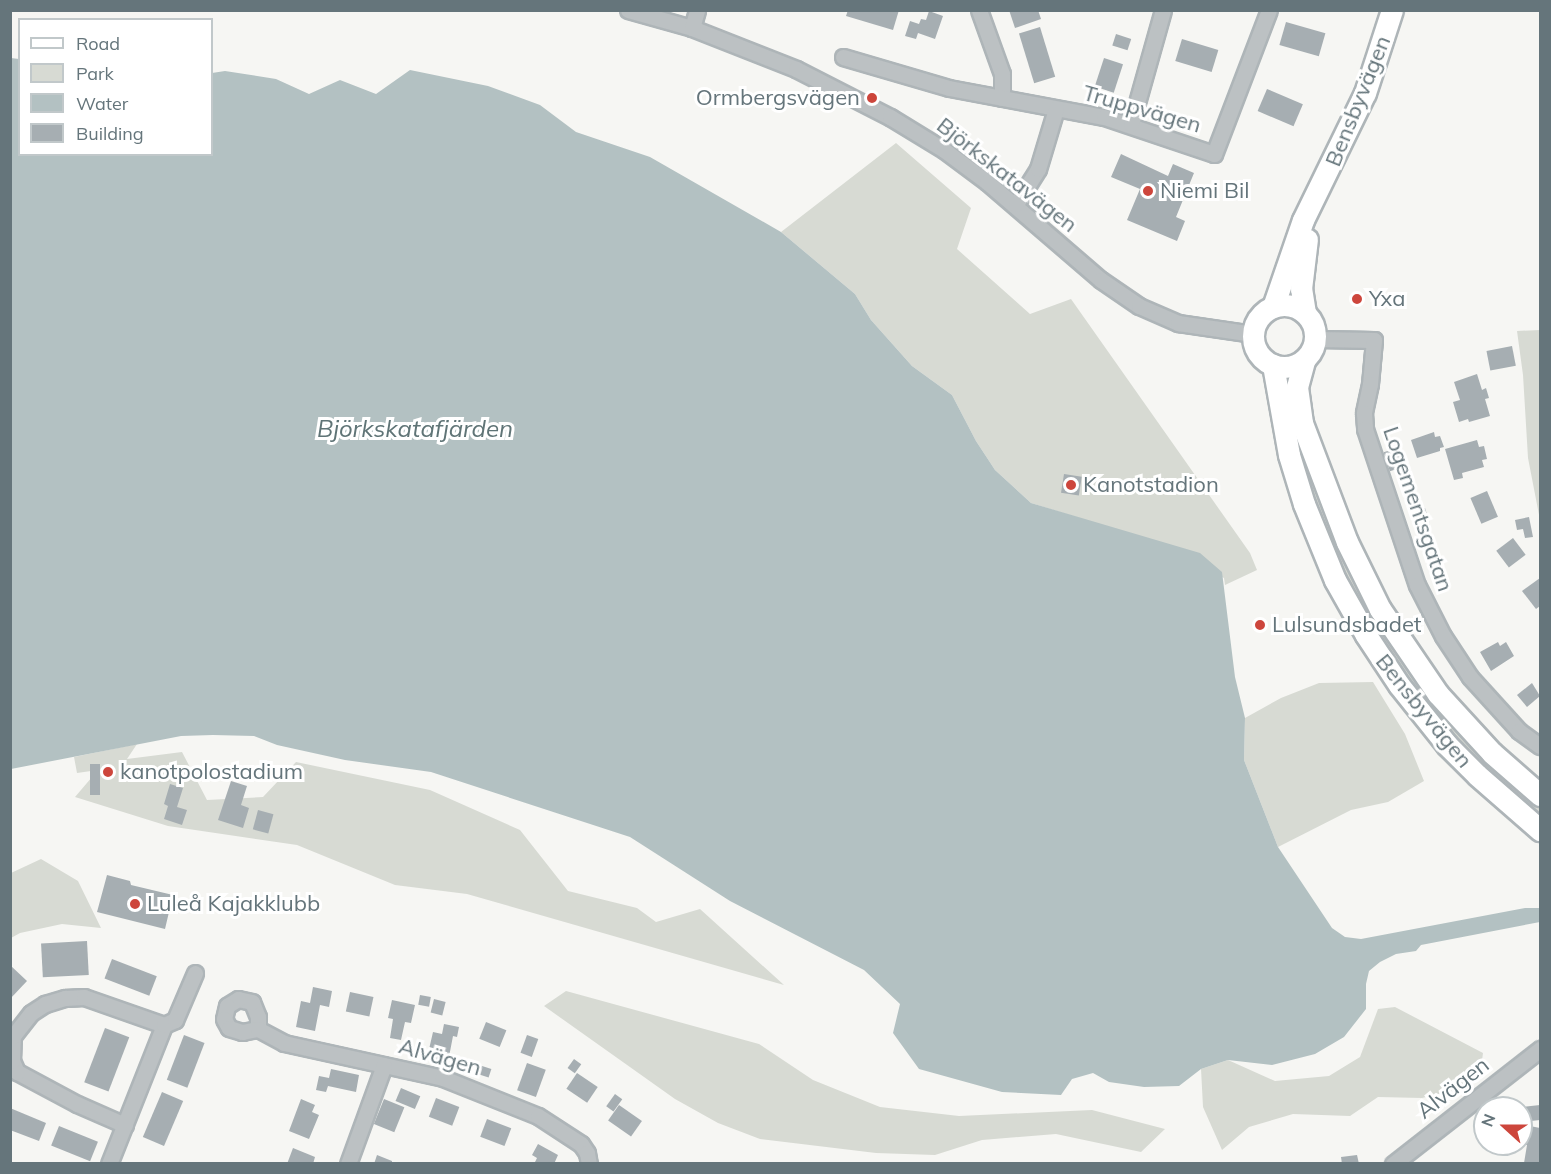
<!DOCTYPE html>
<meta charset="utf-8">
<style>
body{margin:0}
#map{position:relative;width:1551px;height:1174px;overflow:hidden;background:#f6f6f3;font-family:Mulish,sans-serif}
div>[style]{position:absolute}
.green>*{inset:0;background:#d7dad3}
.water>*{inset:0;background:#b3c1c2}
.building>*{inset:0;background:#a6aeb2;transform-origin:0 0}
.roads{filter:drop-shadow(2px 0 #aeb5b8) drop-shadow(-2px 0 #aeb5b8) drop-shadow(0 2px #aeb5b8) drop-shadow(0 -2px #aeb5b8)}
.street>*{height:15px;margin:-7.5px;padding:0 7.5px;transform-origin:7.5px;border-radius:7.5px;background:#bcc1c3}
.secondary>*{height:21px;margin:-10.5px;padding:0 10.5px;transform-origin:10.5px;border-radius:10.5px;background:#fff}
.secondary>.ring{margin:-10.5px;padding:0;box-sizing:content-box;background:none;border:21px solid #fff;border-radius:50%}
.dots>*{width:16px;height:16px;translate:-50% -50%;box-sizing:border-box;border:3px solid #fff;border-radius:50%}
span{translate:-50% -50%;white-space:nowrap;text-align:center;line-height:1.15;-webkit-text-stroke:6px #fff;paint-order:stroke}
.poi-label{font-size:22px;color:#65757b}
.right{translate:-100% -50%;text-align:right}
.left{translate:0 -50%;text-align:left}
.street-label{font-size:22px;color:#65757b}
.water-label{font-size:24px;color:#5f7476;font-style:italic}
.frame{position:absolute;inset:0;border:12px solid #65757b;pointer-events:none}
.legend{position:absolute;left:18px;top:18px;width:195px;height:138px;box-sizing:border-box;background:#fff;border:2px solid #c1c8ca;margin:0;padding:8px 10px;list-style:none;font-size:18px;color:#65757b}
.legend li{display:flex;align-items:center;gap:12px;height:30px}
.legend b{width:30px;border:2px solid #c1c8ca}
.north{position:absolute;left:1473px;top:1096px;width:60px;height:60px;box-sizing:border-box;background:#fff;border:2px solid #c1c8ca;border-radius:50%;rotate:291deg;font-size:16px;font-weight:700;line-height:24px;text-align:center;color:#65757b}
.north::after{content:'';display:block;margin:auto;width:21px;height:27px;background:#cd463c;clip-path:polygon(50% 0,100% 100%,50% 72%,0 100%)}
</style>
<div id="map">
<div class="green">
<div style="clip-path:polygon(896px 143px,971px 208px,957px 249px,1030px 314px,1071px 299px,1250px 553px,1257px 570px,1225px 585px,1224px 578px,1124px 532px,1031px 503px,995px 470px,976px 441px,952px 395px,912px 366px,871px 320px,855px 294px,781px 232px)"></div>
<div style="clip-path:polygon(1540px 330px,1540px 520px,1528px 458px,1523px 375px,1517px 331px)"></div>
<div style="clip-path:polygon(1295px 423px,1326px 521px,1374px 616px,1419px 683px,1475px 749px,1540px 808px,1540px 818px,1471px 756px,1440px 722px,1390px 656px,1345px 578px,1301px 470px)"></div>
<div style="clip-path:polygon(1373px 682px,1405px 734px,1424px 781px,1388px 802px,1351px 810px,1278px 847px,1244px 760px,1245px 718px,1281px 698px,1319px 683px)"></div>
<div style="clip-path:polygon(137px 744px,127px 759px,182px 752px,207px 800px,263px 797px,296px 762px,430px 790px,520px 830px,568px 891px,637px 908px,656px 922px,700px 909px,784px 985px,467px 894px,395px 885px,297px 845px,168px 826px,75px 797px,98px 770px,77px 773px,74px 757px)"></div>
<div style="clip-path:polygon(41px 859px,78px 881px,101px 928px,62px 924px,20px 933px,11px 938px,11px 873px)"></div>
<div style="clip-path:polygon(566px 991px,759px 1044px,813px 1080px,880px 1107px,959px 1116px,1092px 1110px,1165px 1129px,1141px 1152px,1056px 1134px,982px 1140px,935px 1155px,876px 1153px,760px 1139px,718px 1123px,675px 1099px,544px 1006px)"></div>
<div style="clip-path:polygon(1395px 1007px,1483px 1053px,1481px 1068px,1459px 1089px,1422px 1098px,1378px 1097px,1350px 1116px,1293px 1114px,1249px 1127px,1222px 1150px,1203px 1107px,1201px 1069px,1228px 1060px,1275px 1081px,1329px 1076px,1360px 1057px,1378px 1009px)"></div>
</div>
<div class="water">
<div style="clip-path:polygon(11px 58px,19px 59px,20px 154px,212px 154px,212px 73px,225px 71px,276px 79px,309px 94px,340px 80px,376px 94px,410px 70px,488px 86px,540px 105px,576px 132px,650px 157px,781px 232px,855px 294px,871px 320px,912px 366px,952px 395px,976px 441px,995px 470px,1031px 503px,1200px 553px,1222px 572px,1235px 677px,1245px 718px,1244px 760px,1278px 847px,1332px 928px,1345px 937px,1361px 939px,1525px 908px,1540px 908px,1540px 922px,1421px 945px,1416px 951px,1396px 954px,1380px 962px,1369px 971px,1366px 984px,1366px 1009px,1344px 1037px,1315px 1054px,1272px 1065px,1228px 1060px,1201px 1069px,1179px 1086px,1144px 1087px,1109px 1082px,1093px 1073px,1072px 1079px,1061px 1095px,1002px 1092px,919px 1069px,893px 1033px,900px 1004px,864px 970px,730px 901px,630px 837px,431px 772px,345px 760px,277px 745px,254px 736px,213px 735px,181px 736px,11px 769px)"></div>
</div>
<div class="building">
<div style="clip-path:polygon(848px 10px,899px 10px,893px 30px,846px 16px)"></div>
<div style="clip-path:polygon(1009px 10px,1038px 10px,1041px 19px,1015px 28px)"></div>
<div style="clip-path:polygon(929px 11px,943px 16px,935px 39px,918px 33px,916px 39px,905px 36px,910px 21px,919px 24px,921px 19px,926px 20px)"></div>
<div style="left:1286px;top:22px;width:41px;height:24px;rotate:16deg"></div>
<div style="left:1040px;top:27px;width:52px;height:22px;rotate:73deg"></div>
<div style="left:1116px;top:34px;width:16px;height:12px;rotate:18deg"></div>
<div style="left:1182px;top:39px;width:38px;height:23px;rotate:17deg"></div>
<div style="left:1104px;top:58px;width:20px;height:30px;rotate:18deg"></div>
<div style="left:1267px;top:89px;width:39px;height:24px;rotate:23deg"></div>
<div style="clip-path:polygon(1121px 154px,1168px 176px,1173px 164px,1194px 173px,1176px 217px,1185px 221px,1177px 241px,1127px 220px,1140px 189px,1111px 177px)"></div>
<div style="left:1512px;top:346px;width:20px;height:26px;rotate:79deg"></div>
<div style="clip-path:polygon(1477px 374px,1482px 390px,1486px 388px,1489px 398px,1485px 399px,1490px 416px,1469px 422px,1468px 419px,1459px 422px,1453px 402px,1460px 400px,1454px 382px)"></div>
<div style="clip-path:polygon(1434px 432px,1435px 437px,1440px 436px,1444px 447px,1440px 448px,1440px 451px,1417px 458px,1411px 440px)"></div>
<div style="clip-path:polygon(1477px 440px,1479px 447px,1484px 446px,1487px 459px,1482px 460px,1484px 467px,1462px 473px,1463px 478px,1454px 480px,1445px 449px)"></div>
<div style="left:1397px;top:448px;width:20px;height:14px;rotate:72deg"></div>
<div style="left:1064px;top:474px;width:18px;height:19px;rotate:9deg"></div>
<div style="left:1487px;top:491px;width:28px;height:18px;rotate:67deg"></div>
<div style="left:1425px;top:508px;width:17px;height:10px;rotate:73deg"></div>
<div style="clip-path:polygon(1529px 517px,1533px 537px,1525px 538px,1523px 529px,1517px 530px,1515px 520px)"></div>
<div style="left:1513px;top:538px;width:21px;height:21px;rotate:53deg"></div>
<div style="clip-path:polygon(1540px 578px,1540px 606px,1536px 609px,1522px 591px)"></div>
<div style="clip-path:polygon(1498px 642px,1500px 646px,1506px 642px,1514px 656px,1491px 671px,1480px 652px)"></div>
<div style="clip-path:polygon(1532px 683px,1540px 696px,1527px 707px,1517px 695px)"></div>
<div style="left:90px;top:764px;width:10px;height:31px"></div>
<div style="clip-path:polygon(231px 781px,247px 786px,241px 805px,249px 808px,243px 828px,218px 820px)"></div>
<div style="clip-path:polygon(170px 784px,183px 788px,177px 807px,187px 810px,182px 825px,164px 819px,168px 806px,164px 804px)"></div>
<div style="left:258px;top:810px;width:16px;height:20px;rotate:15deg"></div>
<div style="clip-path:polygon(107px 875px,130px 881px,131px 885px,173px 895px,165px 929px,97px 912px)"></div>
<div style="left:87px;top:941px;width:34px;height:46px;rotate:87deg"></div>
<div style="left:112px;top:959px;width:48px;height:21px;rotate:21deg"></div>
<div style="clip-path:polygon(10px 965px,27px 981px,10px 999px)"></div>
<div style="clip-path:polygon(313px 987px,332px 991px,329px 1007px,320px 1005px,315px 1031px,296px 1027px,301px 1001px,310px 1003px)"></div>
<div style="left:350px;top:992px;width:24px;height:20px;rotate:12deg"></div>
<div style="left:420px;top:995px;width:11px;height:10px;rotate:10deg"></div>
<div style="left:434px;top:999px;width:12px;height:14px;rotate:14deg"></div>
<div style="clip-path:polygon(392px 1000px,415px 1005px,411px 1023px,405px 1022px,401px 1040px,390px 1038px,393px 1019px,388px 1018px)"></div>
<div style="left:486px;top:1022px;width:22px;height:18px;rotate:22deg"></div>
<div style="clip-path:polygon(444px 1024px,459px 1027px,457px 1037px,453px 1036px,448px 1062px,427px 1058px,433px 1032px,442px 1034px)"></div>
<div style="left:105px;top:1028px;width:26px;height:58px;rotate:21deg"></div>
<div style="left:184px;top:1035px;width:22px;height:48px;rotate:21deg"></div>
<div style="left:527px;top:1035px;width:12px;height:19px;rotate:20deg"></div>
<div style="left:574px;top:1059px;width:9px;height:11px;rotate:36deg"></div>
<div style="left:527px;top:1063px;width:20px;height:29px;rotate:20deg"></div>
<div style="left:479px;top:1065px;width:13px;height:9px;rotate:18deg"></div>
<div style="clip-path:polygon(331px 1069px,359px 1075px,356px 1092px,328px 1086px,326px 1092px,316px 1090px,319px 1076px,329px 1078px)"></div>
<div style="left:577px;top:1073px;width:25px;height:19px;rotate:34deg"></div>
<div style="left:401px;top:1088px;width:21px;height:14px;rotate:23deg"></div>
<div style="left:162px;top:1092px;width:23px;height:49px;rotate:23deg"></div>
<div style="left:615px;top:1094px;width:9px;height:15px;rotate:36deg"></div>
<div style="left:436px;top:1098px;width:25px;height:20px;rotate:21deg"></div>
<div style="clip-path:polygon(301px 1099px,315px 1105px,312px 1112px,319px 1115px,309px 1139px,289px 1131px)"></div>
<div style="left:384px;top:1099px;width:22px;height:27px;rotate:22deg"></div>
<div style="left:619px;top:1105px;width:28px;height:19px;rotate:35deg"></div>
<div style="clip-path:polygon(1540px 1105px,1540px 1120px,1521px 1122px,1521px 1107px)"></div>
<div style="clip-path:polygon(10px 1108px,46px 1123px,39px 1141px,10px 1130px)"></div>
<div style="left:487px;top:1119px;width:26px;height:19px;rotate:21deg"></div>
<div style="clip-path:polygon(1525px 1125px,1540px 1128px,1540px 1164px,1524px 1163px,1527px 1145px,1522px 1144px)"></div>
<div style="left:59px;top:1126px;width:42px;height:21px;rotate:22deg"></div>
<div style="clip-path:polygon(538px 1144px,558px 1155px,554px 1164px,534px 1164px,537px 1158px,532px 1155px)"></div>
<div style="clip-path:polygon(293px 1148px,315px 1157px,313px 1164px,287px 1164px)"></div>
<div style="clip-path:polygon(377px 1155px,392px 1161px,392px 1164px,374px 1164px)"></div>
<div style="clip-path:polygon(1357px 1155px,1359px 1164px,1342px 1164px,1341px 1157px)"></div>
</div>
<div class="roads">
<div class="street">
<div style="left:628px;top:10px;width:66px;rotate:15.7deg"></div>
<div style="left:692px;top:28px;width:112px;rotate:21.5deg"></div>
<div style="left:796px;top:69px;width:106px;rotate:27.1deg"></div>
<div style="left:890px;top:117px;width:63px;rotate:31.4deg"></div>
<div style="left:944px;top:150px;width:54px;rotate:36.7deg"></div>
<div style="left:987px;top:182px;width:150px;rotate:40.7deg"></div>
<div style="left:1101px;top:280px;width:46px;rotate:34.4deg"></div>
<div style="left:1139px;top:306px;width:43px;rotate:23.6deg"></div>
<div style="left:1178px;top:323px;width:76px;rotate:8.3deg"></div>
<div style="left:979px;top:10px;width:68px;rotate:70.2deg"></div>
<div style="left:1002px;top:74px;width:24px;rotate:90deg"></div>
<div style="left:692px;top:28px;width:19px;rotate:-74deg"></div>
<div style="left:843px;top:57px;width:110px;rotate:16.3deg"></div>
<div style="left:949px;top:88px;width:158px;rotate:10.6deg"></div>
<div style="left:1104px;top:117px;width:116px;rotate:18.6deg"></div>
<div style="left:1214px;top:154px;width:154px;rotate:-69.1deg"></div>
<div style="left:1131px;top:124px;width:118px;rotate:-74.3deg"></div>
<div style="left:1016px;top:204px;width:41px;rotate:-57.8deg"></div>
<div style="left:1038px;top:169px;width:63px;rotate:-73.3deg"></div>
<div style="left:1316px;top:339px;width:58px;rotate:1deg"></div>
<div style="left:1374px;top:340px;width:44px;rotate:95.2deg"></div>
<div style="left:1370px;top:384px;width:30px;rotate:102deg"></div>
<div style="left:1364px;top:413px;width:16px;rotate:86deg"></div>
<div style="left:1365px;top:429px;width:164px;rotate:71.6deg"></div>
<div style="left:1417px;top:585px;width:57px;rotate:63deg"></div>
<div style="left:1443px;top:636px;width:49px;rotate:56.6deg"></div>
<div style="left:1470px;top:677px;width:73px;rotate:47.8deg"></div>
<div style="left:1519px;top:731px;width:26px;rotate:36deg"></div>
<div style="left:258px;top:1029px;width:12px;rotate:-90deg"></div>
<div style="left:258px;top:1017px;width:16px;rotate:-112deg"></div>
<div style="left:252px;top:1002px;width:14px;rotate:-168deg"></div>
<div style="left:238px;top:999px;width:13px;rotate:148deg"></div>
<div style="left:227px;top:1006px;width:13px;rotate:103deg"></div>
<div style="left:224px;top:1019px;width:10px;rotate:61deg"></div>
<div style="left:229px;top:1028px;width:14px;rotate:17deg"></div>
<div style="left:242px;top:1032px;width:16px;rotate:-11deg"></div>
<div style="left:258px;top:1029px;width:30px;rotate:28deg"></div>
<div style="left:284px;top:1043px;width:163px;rotate:12.4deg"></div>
<div style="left:443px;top:1078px;width:102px;rotate:21.8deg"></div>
<div style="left:538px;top:1116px;width:51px;rotate:33.1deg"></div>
<div style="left:581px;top:1144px;width:11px;rotate:56deg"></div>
<div style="left:587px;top:1153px;width:11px;rotate:80deg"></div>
<div style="left:125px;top:1125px;width:52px;rotate:-156.4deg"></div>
<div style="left:77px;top:1104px;width:68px;rotate:-151.9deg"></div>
<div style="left:17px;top:1072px;width:12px;rotate:-114deg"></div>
<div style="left:12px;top:1061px;width:25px;rotate:-88deg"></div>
<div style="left:13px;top:1036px;width:29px;rotate:-52deg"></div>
<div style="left:31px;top:1013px;width:17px;rotate:-33deg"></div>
<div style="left:45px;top:1004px;width:21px;rotate:-17deg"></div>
<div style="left:65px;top:998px;width:19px;rotate:-3deg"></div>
<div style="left:84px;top:997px;width:85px;rotate:19.3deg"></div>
<div style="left:109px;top:1164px;width:149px;rotate:-68.4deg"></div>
<div style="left:164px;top:1025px;width:12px;rotate:-24deg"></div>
<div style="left:175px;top:1020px;width:51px;rotate:-66.9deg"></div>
<div style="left:348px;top:1164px;width:105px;rotate:-70deg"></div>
<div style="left:1393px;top:1164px;width:187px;rotate:-38deg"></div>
</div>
<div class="secondary">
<div class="ring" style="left:1253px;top:305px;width:41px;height:41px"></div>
<div style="left:1273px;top:307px;width:92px;rotate:-71deg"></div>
<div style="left:1303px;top:220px;width:141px;rotate:-64deg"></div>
<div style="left:1365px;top:93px;width:87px;rotate:-72deg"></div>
<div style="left:1305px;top:313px;width:24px;rotate:-99deg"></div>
<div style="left:1301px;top:289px;width:50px;rotate:-83.2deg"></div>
<div style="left:1304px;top:361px;width:27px;rotate:105deg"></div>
<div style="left:1297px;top:387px;width:36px;rotate:82deg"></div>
<div style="left:1302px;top:423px;width:127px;rotate:69.3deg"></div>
<div style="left:1347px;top:542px;width:75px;rotate:63.8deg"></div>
<div style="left:1380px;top:609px;width:103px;rotate:55.7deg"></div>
<div style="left:1438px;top:694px;width:80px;rotate:47.5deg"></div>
<div style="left:1492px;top:753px;width:64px;rotate:41.2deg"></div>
<div style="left:1273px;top:365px;width:91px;rotate:79.9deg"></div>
<div style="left:1289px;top:455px;width:51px;rotate:73deg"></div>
<div style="left:1304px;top:504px;width:82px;rotate:67.8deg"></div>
<div style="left:1335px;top:580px;width:63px;rotate:60.6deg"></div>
<div style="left:1366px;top:635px;width:60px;rotate:56.6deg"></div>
<div style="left:1399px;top:685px;width:77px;rotate:51.3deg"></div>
<div style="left:1447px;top:745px;width:42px;rotate:45deg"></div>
<div style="left:1477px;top:775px;width:84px;rotate:41.1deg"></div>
</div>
</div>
<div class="dots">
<div style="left:872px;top:98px;background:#cd463c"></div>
<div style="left:1148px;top:191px;background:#cd463c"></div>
<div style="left:1357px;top:299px;background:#cd463c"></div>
<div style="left:1071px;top:485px;background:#cd463c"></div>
<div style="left:1260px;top:625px;background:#cd463c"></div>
<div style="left:108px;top:772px;background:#cd463c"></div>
<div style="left:135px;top:904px;background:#cd463c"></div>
</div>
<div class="poi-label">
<span class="right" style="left:860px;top:98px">Ormbergsvägen</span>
<span class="left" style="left:1160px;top:191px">Niemi Bil</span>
<span class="left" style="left:1369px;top:299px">Yxa</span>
<span class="left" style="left:1083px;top:485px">Kanotstadion</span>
<span class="left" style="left:1272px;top:625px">Lulsundsbadet</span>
<span class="left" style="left:120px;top:772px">kanotpolostadium</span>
<span class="left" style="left:147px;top:904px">Luleå Kajakklubb</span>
</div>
<div class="street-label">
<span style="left:1358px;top:101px;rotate:-68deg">Bensbyvägen</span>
<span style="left:1142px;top:109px;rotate:16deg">Truppvägen</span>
<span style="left:1007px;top:175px;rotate:38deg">Björkskatavägen</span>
<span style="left:1418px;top:509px;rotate:71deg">Logementsgatan</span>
<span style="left:1424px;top:711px;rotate:51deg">Bensbyvägen</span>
<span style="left:440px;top:1057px;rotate:16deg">Alvägen</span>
<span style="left:1453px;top:1088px;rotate:-38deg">Alvägen</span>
</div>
<div class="water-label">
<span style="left:415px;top:429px">Björkskatafjärden</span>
</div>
<div class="frame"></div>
<ul class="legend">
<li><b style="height:8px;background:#fff"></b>Road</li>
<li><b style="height:16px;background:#d7dad3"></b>Park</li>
<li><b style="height:16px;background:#b3c1c2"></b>Water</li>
<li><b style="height:16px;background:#a6aeb2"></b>Building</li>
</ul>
<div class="north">N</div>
</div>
